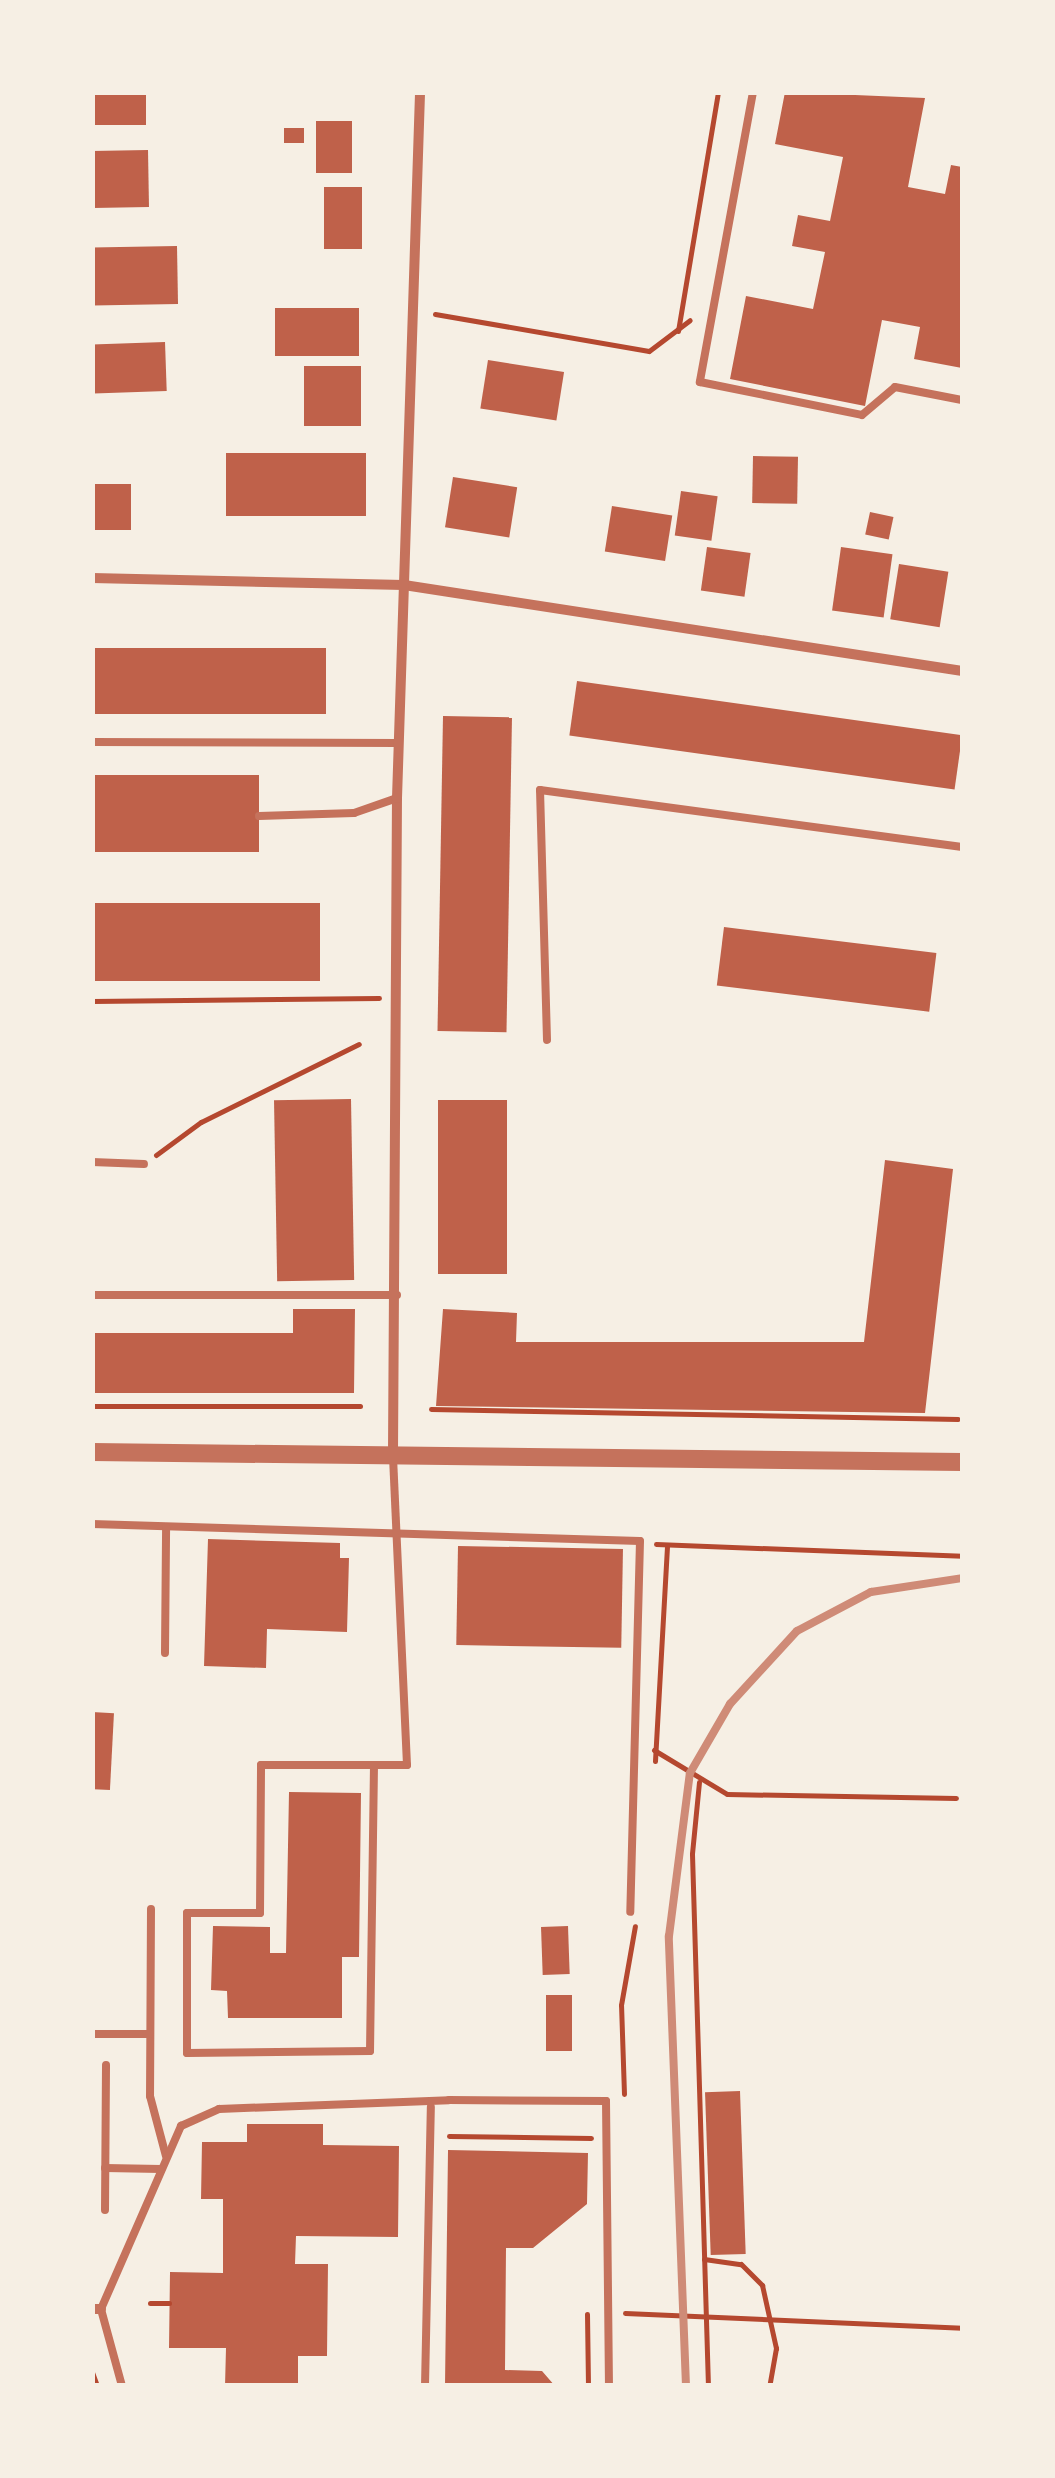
<!DOCTYPE html>
<style>
body{margin:0}
#map{position:relative;width:1055px;height:2478px;overflow:hidden;background:#f6efe4;font-family:"IBM Plex Serif",serif}
div>[style]{position:absolute}
.building>*{inset:0;background:#bf614a;transform-origin:0 0}
.path>*{height:5px;margin:-2.5px;padding:0 2.5px;transform-origin:2.5px;border-radius:2.5px;background:#b5482f}
.service>*{height:8px;margin:-4px;padding:0 4px;transform-origin:4px;border-radius:4px;background:#c5725c}
.minor>*{height:10px;margin:-5px;padding:0 5px;transform-origin:5px;border-radius:5px;background:#c5725c}
.tertiary>*{height:18px;margin:-9px;padding:0 9px;transform-origin:9px;border-radius:9px;background:#c5725c}
.rail>*{height:8px;margin:-4px;padding:0 4px;transform-origin:4px;border-radius:4px;background:#cf8b77}
span{translate:-50% -50%;white-space:nowrap;text-align:center;line-height:1.15;-webkit-text-stroke:10px #f6efe4;paint-order:stroke}
.frame{position:absolute;inset:0;border:95px solid #f6efe4;pointer-events:none}
</style>
<div id="map">
<div class="building">
<div style="left:92px;top:92px;width:54px;height:33px"></div>
<div style="clip-path:polygon(785px 92px,925px 98px,908px 187px,945px 194px,951px 165px,962px 167px,962px 368px,914px 359px,920px 327px,882px 320px,865px 406px,730px 379px,746px 296px,813px 309px,825px 252px,792px 246px,798px 215px,830px 221px,843px 157px,775px 144px)"></div>
<div style="left:316px;top:121px;width:36px;height:52px"></div>
<div style="left:284px;top:128px;width:20px;height:15px"></div>
<div style="left:148px;top:150px;width:57px;height:56px;rotate:89deg"></div>
<div style="left:324px;top:187px;width:38px;height:62px"></div>
<div style="left:177px;top:246px;width:58px;height:85px;rotate:89deg"></div>
<div style="left:275px;top:308px;width:84px;height:48px"></div>
<div style="left:165px;top:342px;width:49px;height:73px;rotate:88deg"></div>
<div style="left:488px;top:360px;width:77px;height:49px;rotate:9deg"></div>
<div style="left:304px;top:366px;width:57px;height:60px"></div>
<div style="left:366px;top:453px;width:63px;height:140px;rotate:90deg"></div>
<div style="left:753px;top:456px;width:45px;height:47px;rotate:1deg"></div>
<div style="left:453px;top:477px;width:65px;height:51px;rotate:9deg"></div>
<div style="left:92px;top:484px;width:39px;height:46px"></div>
<div style="left:681px;top:491px;width:37px;height:45px;rotate:8deg"></div>
<div style="left:612px;top:506px;width:61px;height:46px;rotate:9deg"></div>
<div style="left:870px;top:512px;width:24px;height:23px;rotate:12deg"></div>
<div style="left:707px;top:547px;width:44px;height:44px;rotate:8deg"></div>
<div style="left:841px;top:547px;width:52px;height:64px;rotate:8deg"></div>
<div style="left:899px;top:564px;width:50px;height:56px;rotate:9deg"></div>
<div style="left:92px;top:648px;width:234px;height:66px"></div>
<div style="left:577px;top:681px;width:389px;height:55px;rotate:8deg"></div>
<div style="left:443px;top:716px;width:69px;height:315px;rotate:1deg"></div>
<div style="left:92px;top:775px;width:167px;height:77px"></div>
<div style="left:320px;top:903px;width:78px;height:228px;rotate:90deg"></div>
<div style="left:724px;top:927px;width:214px;height:59px;rotate:7deg"></div>
<div style="left:351px;top:1099px;width:181px;height:77px;rotate:89deg"></div>
<div style="left:507px;top:1100px;width:174px;height:69px;rotate:90deg"></div>
<div style="clip-path:polygon(885px 1160px,953px 1169px,925px 1413px,436px 1406px,443px 1309px,517px 1313px,516px 1342px,864px 1342px)"></div>
<div style="clip-path:polygon(293px 1309px,355px 1309px,354px 1393px,92px 1393px,92px 1333px,293px 1333px)"></div>
<div style="clip-path:polygon(208px 1539px,340px 1543px,340px 1558px,349px 1558px,347px 1632px,267px 1629px,266px 1668px,204px 1666px)"></div>
<div style="left:458px;top:1546px;width:165px;height:99px;rotate:1deg"></div>
<div style="left:92px;top:1712px;width:22px;height:77px;rotate:3deg"></div>
<div style="clip-path:polygon(289px 1792px,361px 1793px,359px 1957px,342px 1957px,342px 2018px,228px 2018px,227px 1991px,211px 1990px,213px 1926px,270px 1927px,270px 1953px,286px 1953px)"></div>
<div style="left:568px;top:1926px;width:48px;height:27px;rotate:88deg"></div>
<div style="left:546px;top:1995px;width:26px;height:56px"></div>
<div style="left:740px;top:2091px;width:163px;height:35px;rotate:88deg"></div>
<div style="clip-path:polygon(247px 2124px,323px 2124px,323px 2145px,399px 2146px,398px 2237px,296px 2236px,295px 2264px,328px 2264px,327px 2356px,298px 2356px,298px 2386px,225px 2386px,226px 2348px,169px 2348px,170px 2272px,223px 2273px,223px 2199px,201px 2199px,202px 2142px,247px 2142px)"></div>
<div style="clip-path:polygon(448px 2150px,588px 2153px,587px 2204px,533px 2248px,506px 2248px,505px 2370px,542px 2371px,555px 2386px,445px 2386px)"></div>
</div>
<div class="path">
<div style="left:435px;top:314px;width:217px;rotate:9.8deg"></div>
<div style="left:649px;top:351px;width:51px;rotate:-37.1deg"></div>
<div style="left:678px;top:331px;width:242px;rotate:-80.5deg"></div>
<div style="left:92px;top:1001px;width:287px;rotate:-0.6deg"></div>
<div style="left:156px;top:1155px;width:56px;rotate:-36.3deg"></div>
<div style="left:201px;top:1122px;width:176px;rotate:-26.3deg"></div>
<div style="left:92px;top:1406px;width:268px"></div>
<div style="left:431px;top:1409px;width:527px;rotate:1.09deg"></div>
<div style="left:656px;top:1544px;width:306px;rotate:2.2deg"></div>
<div style="left:654px;top:1750px;width:85px;rotate:31.1deg"></div>
<div style="left:727px;top:1794px;width:229px;rotate:1deg"></div>
<div style="left:655px;top:1761px;width:215px;rotate:-86.8deg"></div>
<div style="left:699px;top:1782px;width:72px;rotate:95.6deg"></div>
<div style="left:692px;top:1854px;width:532px;rotate:88.28deg"></div>
<div style="left:624px;top:2094px;width:89px;rotate:-91.9deg"></div>
<div style="left:621px;top:2005px;width:80px;rotate:-80deg"></div>
<div style="left:449px;top:2136px;width:142px;rotate:0.8deg"></div>
<div style="left:704px;top:2259px;width:37px;rotate:8deg"></div>
<div style="left:741px;top:2264px;width:30px;rotate:45deg"></div>
<div style="left:762px;top:2285px;width:65px;rotate:77.5deg"></div>
<div style="left:776px;top:2348px;width:39px;rotate:100deg"></div>
<div style="left:150px;top:2303px;width:19px"></div>
<div style="left:625px;top:2313px;width:337px;rotate:2.5deg"></div>
<div style="left:587px;top:2314px;width:72px;rotate:89.2deg"></div>
<div style="left:92px;top:2372px;width:15px;rotate:70deg"></div>
</div>
<div class="service">
<div style="left:753px;top:92px;width:295px;rotate:100.4deg"></div>
<div style="left:700px;top:382px;width:165px;rotate:11.5deg"></div>
<div style="left:862px;top:415px;width:43px;rotate:-40.3deg"></div>
<div style="left:895px;top:387px;width:68px;rotate:11deg"></div>
<div style="left:92px;top:742px;width:306px;rotate:0.2deg"></div>
<div style="left:259px;top:816px;width:95px;rotate:-1.8deg"></div>
<div style="left:354px;top:813px;width:46px;rotate:-19.2deg"></div>
<div style="left:547px;top:1040px;width:250px;rotate:-91.6deg"></div>
<div style="left:540px;top:790px;width:426px;rotate:7.7deg"></div>
<div style="left:92px;top:1162px;width:52px;rotate:2.2deg"></div>
<div style="left:92px;top:1295px;width:305px"></div>
<div style="left:92px;top:1524px;width:548px;rotate:1.78deg"></div>
<div style="left:640px;top:1541px;width:371px;rotate:91.5deg"></div>
<div style="left:165px;top:1653px;width:126px;rotate:-89.5deg"></div>
<div style="left:374px;top:1765px;width:286px;rotate:90.8deg"></div>
<div style="left:370px;top:2051px;width:183px;rotate:179.4deg"></div>
<div style="left:187px;top:2053px;width:140px;rotate:-90deg"></div>
<div style="left:187px;top:1913px;width:73px"></div>
<div style="left:260px;top:1913px;width:148px;rotate:-89.6deg"></div>
<div style="left:261px;top:1765px;width:146px"></div>
<div style="left:407px;top:1765px;width:308px;rotate:-92.6deg"></div>
<div style="left:151px;top:1909px;width:187px;rotate:90.3deg"></div>
<div style="left:150px;top:2096px;width:62px;rotate:75.1deg"></div>
<div style="left:92px;top:2034px;width:58px"></div>
<div style="left:105px;top:2168px;width:56px;rotate:1deg"></div>
<div style="left:105px;top:2210px;width:145px;rotate:-89.6deg"></div>
<div style="left:122px;top:2386px;width:80px;rotate:-105.3deg"></div>
<div style="left:101px;top:2309px;width:200px;rotate:-66.4deg"></div>
<div style="left:181px;top:2126px;width:42px;rotate:-24.1deg"></div>
<div style="left:219px;top:2109px;width:230px;rotate:-2.2deg"></div>
<div style="left:449px;top:2100px;width:157px;rotate:0.4deg"></div>
<div style="left:606px;top:2101px;width:285px;rotate:89.4deg"></div>
<div style="left:425px;top:2386px;width:279px;rotate:-88.8deg"></div>
</div>
<div class="minor">
<div style="left:92px;top:578px;width:312px;rotate:1.3deg"></div>
<div style="left:404px;top:585px;width:565px;rotate:8.76deg"></div>
<div style="left:393px;top:1451px;width:653px;rotate:-89.65deg"></div>
<div style="left:397px;top:798px;width:706px;rotate:-88.13deg"></div>
<div style="left:92px;top:2309px;width:9px"></div>
</div>
<div class="tertiary">
<div style="left:92px;top:1452px;width:870px;rotate:0.66deg"></div>
</div>
<div class="rail">
<div style="left:686px;top:2386px;width:450px;rotate:-92.2deg"></div>
<div style="left:669px;top:1936px;width:164px;rotate:-82.7deg"></div>
<div style="left:690px;top:1773px;width:80px;rotate:-59.9deg"></div>
<div style="left:730px;top:1704px;width:99px;rotate:-47.5deg"></div>
<div style="left:797px;top:1631px;width:84px;rotate:-27.8deg"></div>
<div style="left:871px;top:1592px;width:92px;rotate:-8.7deg"></div>
</div>
<div class="frame"></div>
</div>
